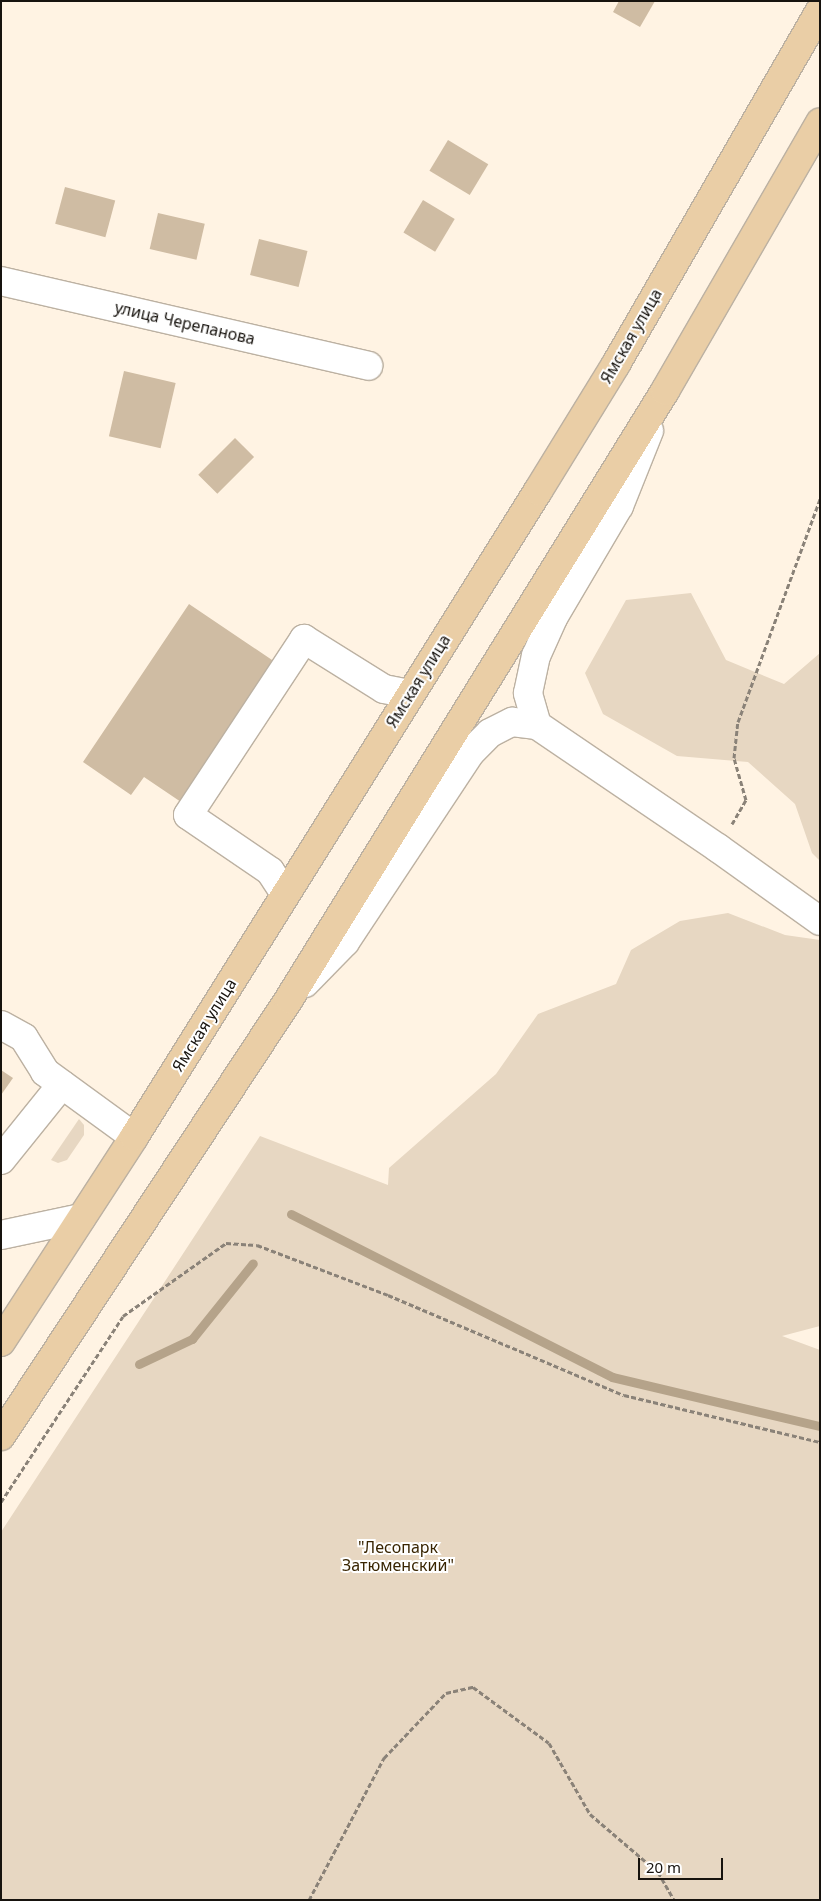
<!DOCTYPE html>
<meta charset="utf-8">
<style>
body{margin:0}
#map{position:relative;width:821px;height:1901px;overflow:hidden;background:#fff3e3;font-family:"Noto Sans",sans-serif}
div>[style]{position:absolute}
.green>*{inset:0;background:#e7d7c2}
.stream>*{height:9px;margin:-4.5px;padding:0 4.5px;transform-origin:4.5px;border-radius:4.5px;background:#b5a38a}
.building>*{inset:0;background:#cfbca3;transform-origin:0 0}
.path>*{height:3px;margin-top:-1.5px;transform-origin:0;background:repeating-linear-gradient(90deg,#8a8278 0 5px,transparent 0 7.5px)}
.roads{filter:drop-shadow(1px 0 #bcb1a2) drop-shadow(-1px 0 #bcb1a2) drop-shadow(0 1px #bcb1a2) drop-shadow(0 -1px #bcb1a2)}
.minor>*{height:28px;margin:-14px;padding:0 14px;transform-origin:14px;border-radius:14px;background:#fff}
.major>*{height:28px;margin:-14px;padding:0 14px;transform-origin:14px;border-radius:14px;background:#eacea6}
span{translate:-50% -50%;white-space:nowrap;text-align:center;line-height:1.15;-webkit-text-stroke:4px #fff;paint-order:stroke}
.street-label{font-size:16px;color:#17130e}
.park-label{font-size:16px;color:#392502}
.frame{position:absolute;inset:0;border:2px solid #17130e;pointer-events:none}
.scale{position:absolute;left:638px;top:1858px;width:85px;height:22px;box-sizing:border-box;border:2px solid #17130e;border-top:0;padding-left:6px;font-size:15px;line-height:18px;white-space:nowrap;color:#17130e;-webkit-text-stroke:4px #fff;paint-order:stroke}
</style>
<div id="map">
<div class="green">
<div style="clip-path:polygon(691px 593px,726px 660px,784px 684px,820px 653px,820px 861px,812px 853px,795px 804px,748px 762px,677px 756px,603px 714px,585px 673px,626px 600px)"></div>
<div style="clip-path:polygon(728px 913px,785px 935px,820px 940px,820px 1326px,782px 1336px,820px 1350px,820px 1900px,1px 1900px,1px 1532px,260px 1136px,388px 1185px,389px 1168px,496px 1074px,538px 1014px,616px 984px,631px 950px,680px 921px)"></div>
<div style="clip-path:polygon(79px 1119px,84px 1125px,84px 1135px,67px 1160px,58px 1163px,51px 1160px)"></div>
</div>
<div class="stream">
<div style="left:291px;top:1214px;width:360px;rotate:26.9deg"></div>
<div style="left:612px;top:1377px;width:214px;rotate:13.3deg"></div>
<div style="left:139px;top:1364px;width:59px;rotate:-25.3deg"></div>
<div style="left:192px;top:1339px;width:97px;rotate:-51.2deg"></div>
</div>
<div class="building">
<div style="clip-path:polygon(619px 1px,655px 1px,640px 27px,613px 12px)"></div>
<div style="left:448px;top:140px;width:47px;height:36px;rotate:31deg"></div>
<div style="left:65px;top:187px;width:52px;height:38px;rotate:15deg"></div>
<div style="left:423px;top:200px;width:37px;height:38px;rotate:31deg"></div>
<div style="left:158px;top:213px;width:48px;height:37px;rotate:13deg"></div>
<div style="left:259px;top:239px;width:50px;height:37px;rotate:14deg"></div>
<div style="left:124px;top:371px;width:53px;height:67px;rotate:13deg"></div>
<div style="left:235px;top:438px;width:27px;height:52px;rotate:45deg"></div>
<div style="clip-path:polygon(189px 604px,275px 662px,181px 802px,144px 777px,131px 795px,83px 762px)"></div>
<div style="clip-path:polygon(1px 1070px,13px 1078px,1px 1095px)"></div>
</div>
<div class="path">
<div style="left:732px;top:824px;width:28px;rotate:-60deg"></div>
<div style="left:746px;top:800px;width:44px;rotate:-105.9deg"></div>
<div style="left:734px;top:758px;width:36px;rotate:-84deg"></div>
<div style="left:738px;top:722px;width:238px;rotate:-69.8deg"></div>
<div style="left:1px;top:1502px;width:222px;rotate:-56.7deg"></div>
<div style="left:123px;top:1316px;width:126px;rotate:-35.3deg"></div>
<div style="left:226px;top:1243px;width:31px;rotate:4deg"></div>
<div style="left:257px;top:1245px;width:140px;rotate:20.9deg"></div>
<div style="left:388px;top:1295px;width:256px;rotate:23deg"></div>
<div style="left:624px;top:1395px;width:202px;rotate:13.5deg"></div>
<div style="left:309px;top:1900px;width:161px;rotate:-62.2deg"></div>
<div style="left:384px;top:1758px;width:90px;rotate:-46.4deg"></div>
<div style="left:446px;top:1693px;width:28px;rotate:-13deg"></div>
<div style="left:473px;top:1687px;width:94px;rotate:36.4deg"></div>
<div style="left:549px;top:1743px;width:82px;rotate:60deg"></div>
<div style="left:590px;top:1814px;width:89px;rotate:40.5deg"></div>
<div style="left:658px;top:1872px;width:32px;rotate:60deg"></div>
</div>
<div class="roads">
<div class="minor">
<div style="left:1px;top:281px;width:377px;rotate:13deg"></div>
<div style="left:537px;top:725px;width:33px;rotate:-106deg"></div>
<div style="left:528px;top:693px;width:38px;rotate:-78deg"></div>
<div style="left:536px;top:656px;width:42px;rotate:-65.9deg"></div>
<div style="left:553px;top:618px;width:130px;rotate:-59.5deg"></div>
<div style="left:619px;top:506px;width:81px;rotate:-68.2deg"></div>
<div style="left:285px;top:894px;width:27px;rotate:-123deg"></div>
<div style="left:270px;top:871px;width:99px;rotate:-145.7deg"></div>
<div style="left:188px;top:815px;width:211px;rotate:-56.6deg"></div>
<div style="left:304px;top:639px;width:94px;rotate:32deg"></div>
<div style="left:384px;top:689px;width:26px;rotate:11deg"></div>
<div style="left:305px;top:983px;width:57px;rotate:-45.7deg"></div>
<div style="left:345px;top:942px;width:227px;rotate:-56.5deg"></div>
<div style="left:470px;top:753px;width:28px;rotate:-45deg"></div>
<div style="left:490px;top:733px;width:25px;rotate:-27deg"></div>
<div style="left:512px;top:722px;width:25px;rotate:7deg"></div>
<div style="left:537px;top:725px;width:219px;rotate:34.2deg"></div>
<div style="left:718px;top:848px;width:125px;rotate:35.6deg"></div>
<div style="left:1px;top:1025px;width:26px;rotate:29deg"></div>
<div style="left:24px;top:1038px;width:40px;rotate:58deg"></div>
<div style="left:45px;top:1072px;width:110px;rotate:36.1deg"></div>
<div style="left:1px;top:1160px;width:97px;rotate:-51.2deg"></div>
<div style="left:1px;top:1235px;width:82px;rotate:-12deg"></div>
</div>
<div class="major">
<div style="left:1px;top:1342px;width:244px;rotate:-57deg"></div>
<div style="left:134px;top:1137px;width:762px;rotate:-57.98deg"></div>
<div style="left:538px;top:491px;width:149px;rotate:-58.4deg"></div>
<div style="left:616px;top:364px;width:408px;rotate:-60deg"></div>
<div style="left:1px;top:1436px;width:523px;rotate:-56.61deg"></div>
<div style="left:289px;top:999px;width:715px;rotate:-58.27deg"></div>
<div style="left:665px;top:391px;width:310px;rotate:-60deg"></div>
</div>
</div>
<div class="street-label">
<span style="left:185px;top:323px;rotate:13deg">улица Черепанова</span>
<span style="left:631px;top:336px;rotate:-60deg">Ямская улица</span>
<span style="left:418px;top:681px;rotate:-58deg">Ямская улица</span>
<span style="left:204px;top:1025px;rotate:-58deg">Ямская улица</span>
</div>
<div class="park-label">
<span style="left:398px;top:1556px">"Лесопарк<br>Затюменский"</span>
</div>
<div class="frame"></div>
<div class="scale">20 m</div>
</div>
